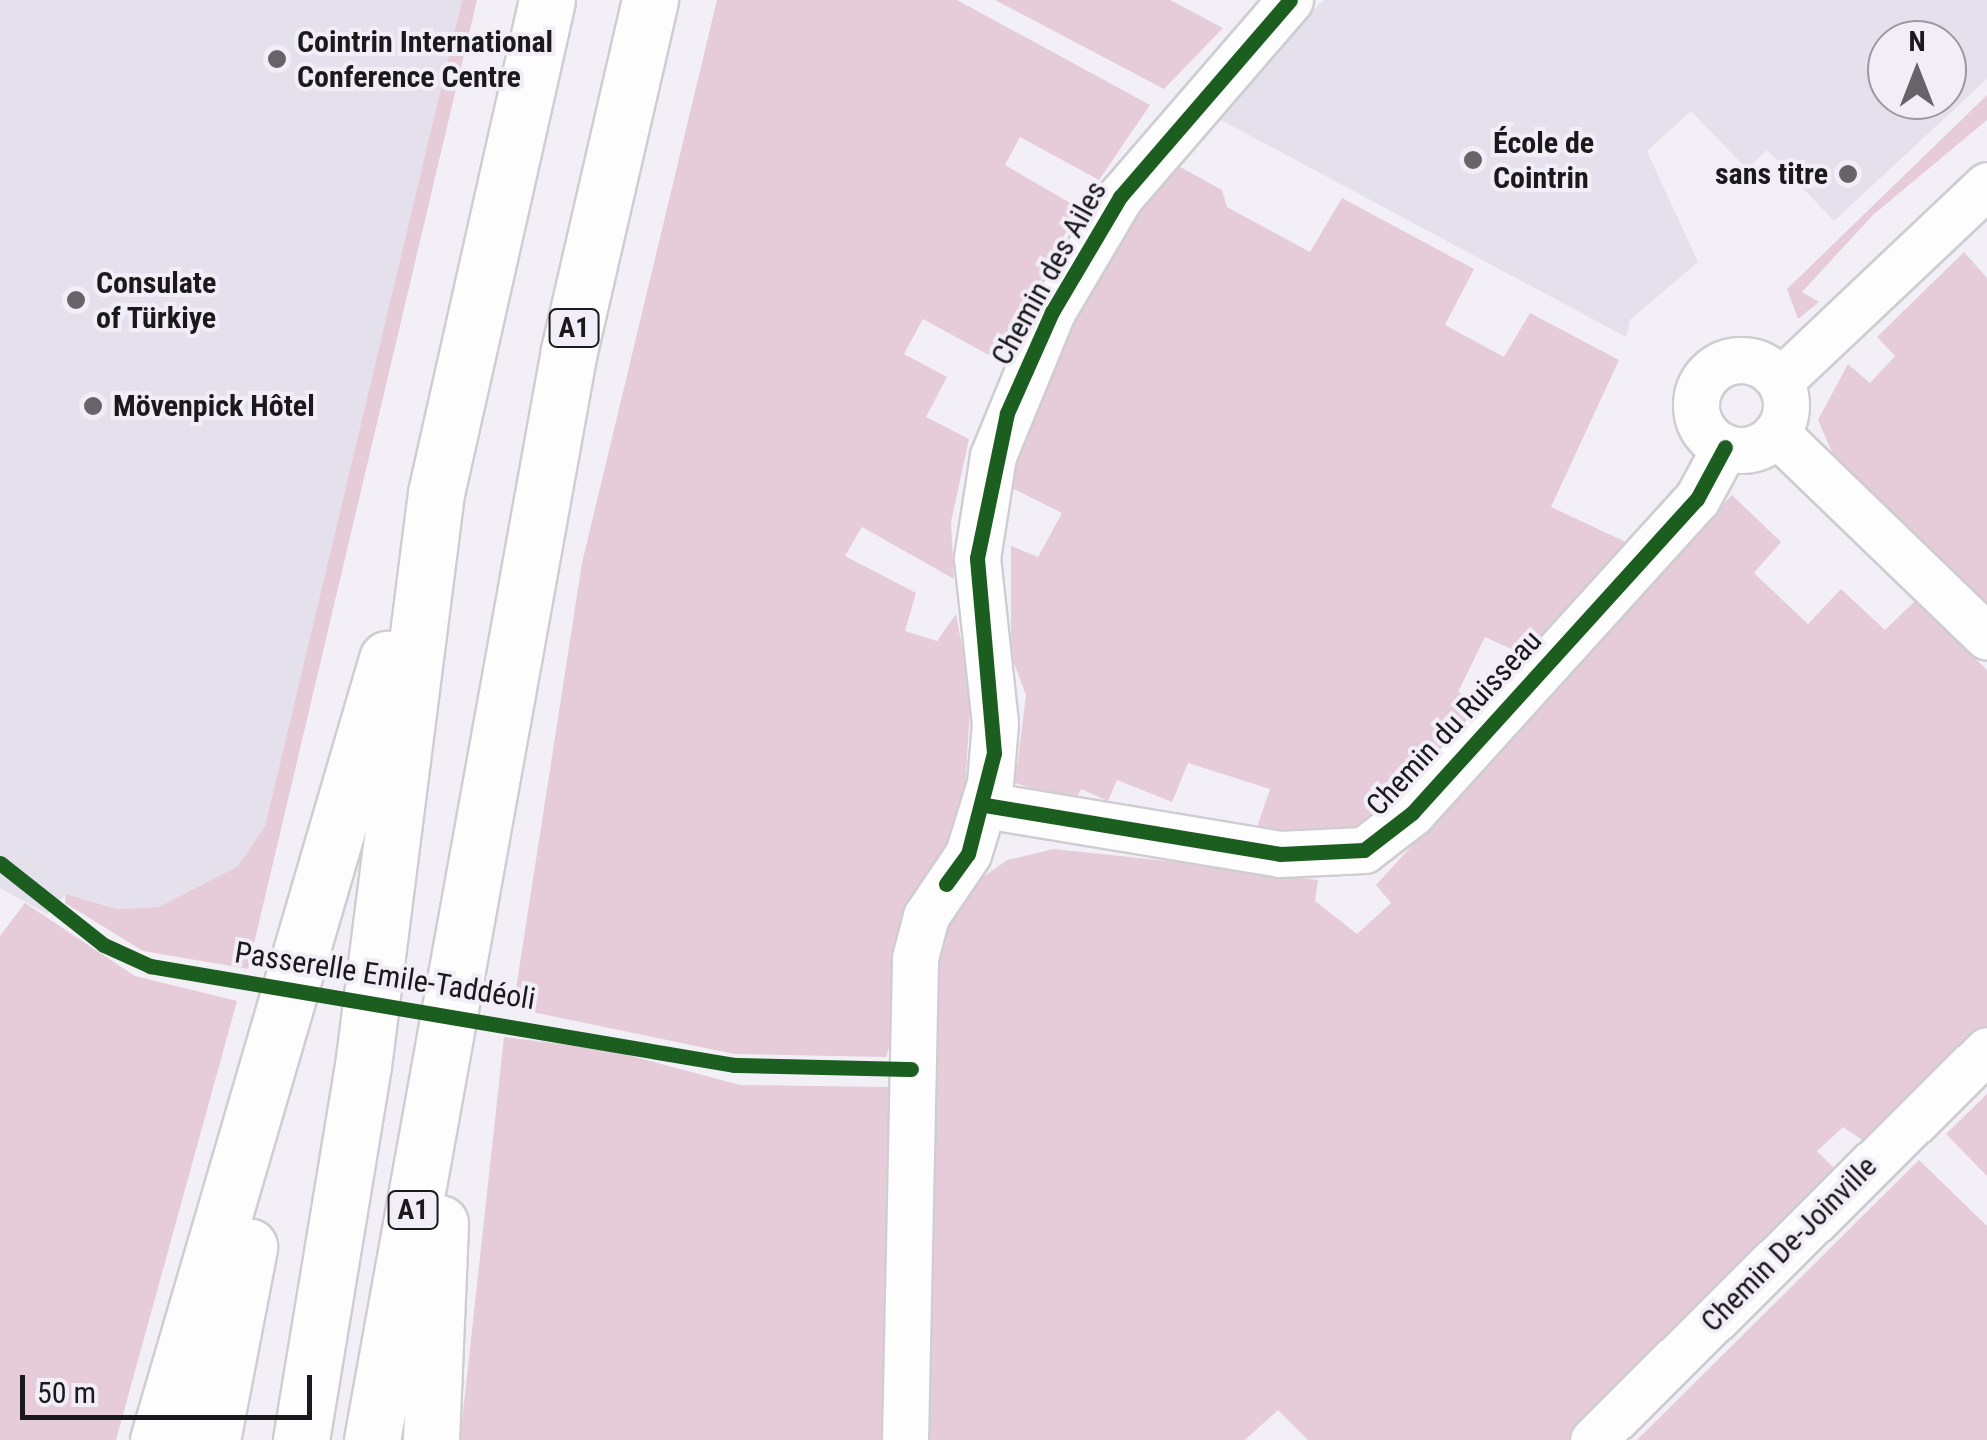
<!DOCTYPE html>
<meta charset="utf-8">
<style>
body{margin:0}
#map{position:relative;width:1987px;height:1440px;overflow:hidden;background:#f2f0f6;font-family:"Roboto Condensed",sans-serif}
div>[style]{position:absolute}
.built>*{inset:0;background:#e5e1ec}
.green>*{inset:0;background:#e6ccd9}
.roads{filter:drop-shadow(2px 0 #cfcdd2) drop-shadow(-2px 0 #cfcdd2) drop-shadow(0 2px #cfcdd2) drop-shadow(0 -2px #cfcdd2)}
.street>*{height:45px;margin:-22.5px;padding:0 22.5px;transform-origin:22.5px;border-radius:22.5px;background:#fdfdfe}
.street>.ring{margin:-22.5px;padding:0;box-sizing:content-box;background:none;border:45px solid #fdfdfe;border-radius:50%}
.highway>*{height:55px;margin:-27.5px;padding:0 27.5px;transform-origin:27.5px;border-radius:27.5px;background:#fdfdfe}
.cycleway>*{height:15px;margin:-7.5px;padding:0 7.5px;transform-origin:7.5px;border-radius:7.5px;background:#1b5e20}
.dots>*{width:28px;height:28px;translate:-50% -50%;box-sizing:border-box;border:5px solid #f1eef8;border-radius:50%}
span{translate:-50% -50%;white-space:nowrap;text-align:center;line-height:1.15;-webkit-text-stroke:8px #f1eef8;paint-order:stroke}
.shield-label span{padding:2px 8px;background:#f1eef8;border:2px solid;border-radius:8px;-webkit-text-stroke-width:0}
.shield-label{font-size:28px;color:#1a191c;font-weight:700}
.poi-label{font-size:30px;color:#1a191c;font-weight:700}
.left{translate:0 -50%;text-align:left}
.right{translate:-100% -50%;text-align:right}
.street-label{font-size:30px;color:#1a191c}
.north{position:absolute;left:1867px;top:20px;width:100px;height:100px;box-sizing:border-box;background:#f1eef8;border:2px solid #9b99a0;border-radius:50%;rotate:0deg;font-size:28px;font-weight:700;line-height:40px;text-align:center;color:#1a191c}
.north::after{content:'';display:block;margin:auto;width:35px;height:45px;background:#666468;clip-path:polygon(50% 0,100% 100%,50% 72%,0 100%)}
.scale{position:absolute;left:20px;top:1375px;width:292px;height:45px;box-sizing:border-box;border:5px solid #1a191c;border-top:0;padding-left:12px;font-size:30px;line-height:35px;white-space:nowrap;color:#1a191c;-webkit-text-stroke:8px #f1eef8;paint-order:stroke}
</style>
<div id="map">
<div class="built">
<div style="clip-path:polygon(0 0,462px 0,265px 826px,238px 866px,159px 907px,117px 909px,67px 894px,47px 914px,0 888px)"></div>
<div style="clip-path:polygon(evenodd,1324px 0,1987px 0,1987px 79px,1834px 221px,1767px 150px,1747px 169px,1691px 111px,1647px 151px,1698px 262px,1630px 320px,1626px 337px,1219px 119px,1215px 105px,1324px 0,1887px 40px,1947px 40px,1947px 100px,1887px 100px,1887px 40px)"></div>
</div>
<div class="green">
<div style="clip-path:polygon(462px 0,477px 0,248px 969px,143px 951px,65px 903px,66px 894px,117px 909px,159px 907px,238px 866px,265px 826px)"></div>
<div style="clip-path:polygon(717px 0,957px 0,1150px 105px,1099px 180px,1020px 137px,1005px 165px,1079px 208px,998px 360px,923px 319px,904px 354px,947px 377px,926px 417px,969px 439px,951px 522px,954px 579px,862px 527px,845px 556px,916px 593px,905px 631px,937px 641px,956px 614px,971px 694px,964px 804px,886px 1057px,734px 1054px,513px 1008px,582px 563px)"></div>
<div style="clip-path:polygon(995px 0,1170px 0,1223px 28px,1164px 89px)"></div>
<div style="clip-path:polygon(1987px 95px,1987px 120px,1873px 215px,1802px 292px,1819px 302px,1798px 319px,1787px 289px)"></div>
<div style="clip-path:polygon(1171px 162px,1222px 190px,1227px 207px,1310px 252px,1342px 198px,1474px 269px,1445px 325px,1504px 357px,1530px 313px,1619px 360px,1551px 507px,1628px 543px,1529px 657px,1485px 637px,1458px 692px,1481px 704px,1433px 758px,1410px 757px,1400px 796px,1352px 828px,1256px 830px,1270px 789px,1188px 763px,1172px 802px,1117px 780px,1108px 801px,1081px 789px,1075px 802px,1015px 783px,1026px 695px,1011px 655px,1011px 546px,1038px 557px,1062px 513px,1006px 485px,1068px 321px)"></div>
<div style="clip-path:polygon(1964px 252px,1987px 278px,1987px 604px,1838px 466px,1818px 420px,1848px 364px,1870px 383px,1895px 356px,1877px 337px)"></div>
<div style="clip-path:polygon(1732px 495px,1781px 542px,1754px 573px,1808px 624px,1841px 589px,1885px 630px,1915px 601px,1987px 670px,1987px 1026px,1867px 1143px,1843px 1127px,1817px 1151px,1838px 1172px,1568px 1440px,1308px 1440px,1278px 1410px,1245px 1440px,925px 1440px,933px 967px,944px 923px,966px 889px,1007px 860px,1054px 849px,1177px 862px,1318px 880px,1315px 901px,1357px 934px,1391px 903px,1376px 885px)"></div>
<div style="clip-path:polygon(25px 903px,135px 976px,237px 1001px,116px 1440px,0 1440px,0 936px)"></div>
<div style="clip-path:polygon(504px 1037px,609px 1050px,740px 1085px,892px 1087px,891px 1440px,460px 1440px)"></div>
<div style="clip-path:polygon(1987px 1094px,1987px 1176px,1946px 1134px)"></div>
<div style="clip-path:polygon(1919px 1160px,1987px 1226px,1987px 1440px,1637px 1440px)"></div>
</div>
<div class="roads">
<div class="street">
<div class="ring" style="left:1696px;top:360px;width:45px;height:45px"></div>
<div style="left:1780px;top:381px;width:285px;rotate:-43.4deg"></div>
<div style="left:1776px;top:433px;width:293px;rotate:44deg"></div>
<div style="left:985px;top:805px;width:299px;rotate:9.4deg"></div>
<div style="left:1280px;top:854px;width:84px;rotate:-2.7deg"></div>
<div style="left:1364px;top:850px;width:61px;rotate:-37.6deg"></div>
<div style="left:1412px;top:813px;width:424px;rotate:-47.8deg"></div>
<div style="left:1697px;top:499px;width:59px;rotate:-61.7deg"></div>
<div style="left:905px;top:1440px;width:482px;rotate:-88.8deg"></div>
<div style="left:915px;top:958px;width:43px;rotate:-75.3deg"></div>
<div style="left:926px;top:916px;width:75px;rotate:-55.9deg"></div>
<div style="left:968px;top:854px;width:74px;rotate:-72.8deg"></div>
<div style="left:990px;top:783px;width:60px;rotate:-85.2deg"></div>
<div style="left:995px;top:723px;width:166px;rotate:-96.2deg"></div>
<div style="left:977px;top:558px;width:103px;rotate:-81.1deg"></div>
<div style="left:993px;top:456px;width:156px;rotate:-67.7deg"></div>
<div style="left:1052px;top:312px;width:134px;rotate:-59.4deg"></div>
<div style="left:1120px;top:197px;width:260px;rotate:-49.2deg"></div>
<div style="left:1593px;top:1440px;width:554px;rotate:-44.71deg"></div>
</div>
<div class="highway">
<div style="left:158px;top:1440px;width:814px;rotate:-73.66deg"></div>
<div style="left:212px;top:1440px;width:197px;rotate:-79.1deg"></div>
<div style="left:301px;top:1440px;width:379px;rotate:-80.6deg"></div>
<div style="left:363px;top:1066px;width:578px;rotate:-82.74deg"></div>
<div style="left:436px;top:493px;width:505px;rotate:-77.31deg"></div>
<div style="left:372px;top:1440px;width:1107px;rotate:-79.75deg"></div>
<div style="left:569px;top:351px;width:360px;rotate:-77deg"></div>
<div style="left:431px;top:1440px;width:217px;rotate:-87.6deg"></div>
</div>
</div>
<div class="cycleway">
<div style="left:985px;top:805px;width:299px;rotate:9.4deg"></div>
<div style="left:1280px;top:854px;width:84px;rotate:-2.7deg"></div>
<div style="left:1364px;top:850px;width:61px;rotate:-37.6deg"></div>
<div style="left:1412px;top:813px;width:424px;rotate:-47.8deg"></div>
<div style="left:1697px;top:499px;width:59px;rotate:-61.7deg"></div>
<div style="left:0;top:863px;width:132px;rotate:38.3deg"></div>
<div style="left:104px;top:945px;width:51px;rotate:24.5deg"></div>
<div style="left:150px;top:966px;width:592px;rotate:9.62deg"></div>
<div style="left:734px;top:1065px;width:177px;rotate:1.3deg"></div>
<div style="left:946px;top:884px;width:37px;rotate:-54deg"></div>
<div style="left:968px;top:854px;width:104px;rotate:-75.6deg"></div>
<div style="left:994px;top:753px;width:196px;rotate:-95deg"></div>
<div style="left:977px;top:558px;width:148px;rotate:-78.3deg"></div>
<div style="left:1007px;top:413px;width:111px;rotate:-66deg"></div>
<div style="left:1052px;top:312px;width:134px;rotate:-59.4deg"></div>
<div style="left:1120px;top:197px;width:260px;rotate:-49.2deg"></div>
</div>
<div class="dots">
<div style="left:277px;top:59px;background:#666468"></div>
<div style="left:1473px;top:160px;background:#666468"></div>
<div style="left:1848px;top:174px;background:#666468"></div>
<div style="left:76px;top:300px;background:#666468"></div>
<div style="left:93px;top:406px;background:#666468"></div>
</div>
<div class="shield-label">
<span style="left:574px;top:328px">A1</span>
<span style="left:413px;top:1210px">A1</span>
</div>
<div class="poi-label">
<span class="left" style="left:297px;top:59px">Cointrin International<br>Conference Centre</span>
<span class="left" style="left:1493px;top:160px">École de<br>Cointrin</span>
<span class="right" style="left:1828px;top:174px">sans titre</span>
<span class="left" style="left:96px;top:300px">Consulate<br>of Türkiye</span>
<span class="left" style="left:113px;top:406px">Mövenpick Hôtel</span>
</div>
<div class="street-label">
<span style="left:1049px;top:273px;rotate:-61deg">Chemin des Ailes</span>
<span style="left:1454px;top:723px;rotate:-47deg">Chemin du Ruisseau</span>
<span style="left:385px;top:976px;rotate:9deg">Passerelle Emile-Taddéoli</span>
<span style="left:1789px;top:1244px;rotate:-45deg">Chemin De-Joinville</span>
</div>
<div class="north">N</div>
<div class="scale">50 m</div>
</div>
